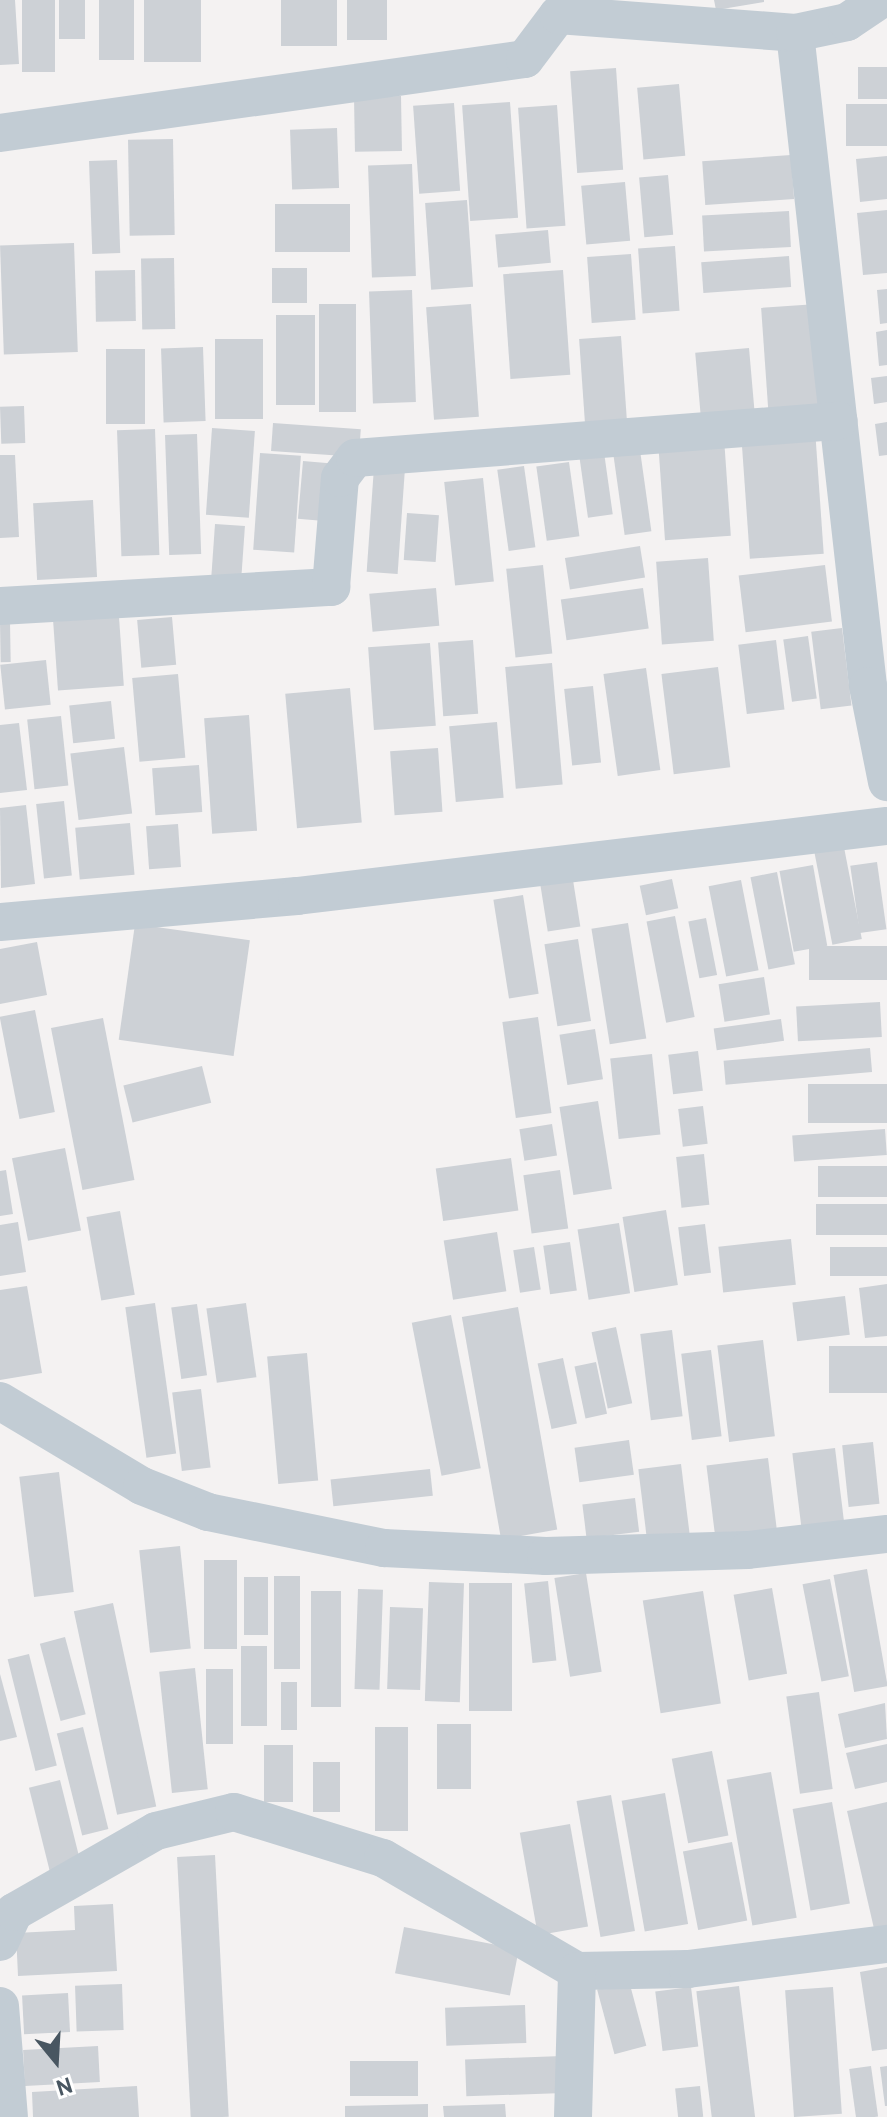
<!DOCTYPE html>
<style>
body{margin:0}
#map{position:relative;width:887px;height:2117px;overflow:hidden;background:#f4f2f2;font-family:Overpass,sans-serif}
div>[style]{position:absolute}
.building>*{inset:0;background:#cdd1d6;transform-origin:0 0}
.minor>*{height:38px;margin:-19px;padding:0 19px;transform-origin:19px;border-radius:19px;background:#c2ccd4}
span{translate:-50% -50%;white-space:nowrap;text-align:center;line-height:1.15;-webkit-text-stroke:8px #fff;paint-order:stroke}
.north{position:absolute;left:16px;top:2021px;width:80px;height:80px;-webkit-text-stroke:6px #fff;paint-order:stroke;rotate:162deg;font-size:22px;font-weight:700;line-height:32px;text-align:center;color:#485661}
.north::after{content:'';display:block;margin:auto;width:28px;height:36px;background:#485661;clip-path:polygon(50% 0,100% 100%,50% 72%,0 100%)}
</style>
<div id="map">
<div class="building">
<div style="clip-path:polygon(0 0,15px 0,19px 64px,0 65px)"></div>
<div style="left:22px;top:0;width:33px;height:72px"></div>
<div style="left:59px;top:0;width:26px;height:39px"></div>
<div style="left:99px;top:0;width:35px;height:60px"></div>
<div style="left:144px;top:0;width:57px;height:62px"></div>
<div style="left:281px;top:0;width:56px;height:46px"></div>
<div style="left:347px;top:0;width:40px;height:40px"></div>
<div style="clip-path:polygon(714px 0,764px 0,764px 2px,716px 10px)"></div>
<div style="left:887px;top:67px;width:32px;height:29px;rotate:90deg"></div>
<div style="left:616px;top:68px;width:102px;height:46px;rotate:86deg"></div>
<div style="left:679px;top:84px;width:72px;height:42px;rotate:85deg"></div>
<div style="left:401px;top:96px;width:55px;height:47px;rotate:89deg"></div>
<div style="left:510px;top:102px;width:116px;height:48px;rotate:86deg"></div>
<div style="left:454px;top:103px;width:88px;height:41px;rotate:86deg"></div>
<div style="left:887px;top:104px;width:42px;height:41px;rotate:90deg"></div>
<div style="left:557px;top:105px;width:121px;height:39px;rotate:86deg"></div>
<div style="left:337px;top:128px;width:60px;height:47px;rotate:88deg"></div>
<div style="left:173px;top:139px;width:96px;height:45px;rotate:89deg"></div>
<div style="left:791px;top:155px;width:44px;height:89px;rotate:86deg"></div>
<div style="clip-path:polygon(887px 156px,887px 199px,860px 202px,856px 159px)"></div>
<div style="left:117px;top:160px;width:93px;height:28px;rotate:88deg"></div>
<div style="left:412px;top:164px;width:112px;height:44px;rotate:88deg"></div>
<div style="left:668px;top:175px;width:60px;height:29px;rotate:85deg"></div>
<div style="left:625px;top:182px;width:59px;height:44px;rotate:85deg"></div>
<div style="left:467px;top:200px;width:87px;height:42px;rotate:86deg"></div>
<div style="left:350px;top:204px;width:48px;height:75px;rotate:90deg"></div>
<div style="clip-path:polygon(887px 210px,887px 273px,863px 275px,857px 213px)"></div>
<div style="left:789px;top:211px;width:36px;height:87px;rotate:87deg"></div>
<div style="left:548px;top:230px;width:33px;height:53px;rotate:85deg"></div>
<div style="left:74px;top:243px;width:109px;height:74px;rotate:88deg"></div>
<div style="left:675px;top:246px;width:65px;height:37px;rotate:86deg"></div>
<div style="left:631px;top:254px;width:66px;height:44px;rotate:86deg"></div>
<div style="left:789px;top:256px;width:31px;height:88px;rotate:86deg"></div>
<div style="left:174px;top:258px;width:71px;height:33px;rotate:89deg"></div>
<div style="left:307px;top:268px;width:35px;height:35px;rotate:90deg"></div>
<div style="left:135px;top:270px;width:51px;height:40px;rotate:89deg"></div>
<div style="left:563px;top:270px;width:105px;height:60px;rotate:86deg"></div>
<div style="clip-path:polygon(887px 289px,887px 323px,880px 324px,877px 290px)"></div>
<div style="left:412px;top:290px;width:112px;height:43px;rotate:88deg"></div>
<div style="left:319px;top:304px;width:37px;height:108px"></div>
<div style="left:471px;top:304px;width:113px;height:45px;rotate:86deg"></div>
<div style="left:817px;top:304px;width:103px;height:56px;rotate:86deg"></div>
<div style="left:276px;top:315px;width:39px;height:90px"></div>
<div style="clip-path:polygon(887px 330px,887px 365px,879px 366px,876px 332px)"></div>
<div style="left:621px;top:336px;width:86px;height:42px;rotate:86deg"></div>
<div style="left:215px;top:339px;width:48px;height:80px"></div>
<div style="left:203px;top:347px;width:74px;height:42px;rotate:88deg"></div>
<div style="left:749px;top:348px;width:76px;height:54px;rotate:85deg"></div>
<div style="left:106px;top:349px;width:39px;height:75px"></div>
<div style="clip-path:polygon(887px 376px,887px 402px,874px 404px,871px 378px)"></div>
<div style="left:24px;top:406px;width:37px;height:24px;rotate:88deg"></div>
<div style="clip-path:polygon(887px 422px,887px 455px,879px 456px,875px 424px)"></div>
<div style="left:273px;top:423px;width:88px;height:28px;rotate:4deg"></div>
<div style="left:212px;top:428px;width:43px;height:87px;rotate:4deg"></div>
<div style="left:155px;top:429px;width:126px;height:38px;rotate:88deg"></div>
<div style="left:815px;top:429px;width:125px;height:74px;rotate:86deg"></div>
<div style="left:197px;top:434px;width:120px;height:32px;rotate:88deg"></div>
<div style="left:724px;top:438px;width:98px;height:66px;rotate:86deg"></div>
<div style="left:639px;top:443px;width:89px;height:27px;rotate:82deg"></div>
<div style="left:603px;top:445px;width:70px;height:25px;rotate:82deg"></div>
<div style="left:260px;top:453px;width:41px;height:97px;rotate:4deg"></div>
<div style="clip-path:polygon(0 455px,15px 455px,19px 537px,0 538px)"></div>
<div style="left:303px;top:461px;width:35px;height:58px;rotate:5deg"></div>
<div style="left:569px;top:462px;width:75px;height:33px;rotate:82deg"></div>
<div style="left:524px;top:466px;width:82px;height:27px;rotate:82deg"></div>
<div style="left:374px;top:467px;width:31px;height:105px;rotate:4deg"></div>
<div style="left:483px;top:478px;width:104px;height:39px;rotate:84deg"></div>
<div style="left:93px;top:500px;width:77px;height:60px;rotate:87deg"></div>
<div style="left:407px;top:513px;width:32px;height:47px;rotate:4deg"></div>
<div style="left:215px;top:524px;width:30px;height:51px;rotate:4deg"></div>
<div style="left:640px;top:546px;width:32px;height:76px;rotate:81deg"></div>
<div style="left:708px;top:558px;width:83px;height:52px;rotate:86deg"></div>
<div style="left:543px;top:565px;width:89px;height:37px;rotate:84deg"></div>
<div style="left:825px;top:565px;width:57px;height:87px;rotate:83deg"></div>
<div style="left:436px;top:588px;width:38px;height:67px;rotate:85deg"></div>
<div style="left:643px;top:588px;width:41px;height:83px;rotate:82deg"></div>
<div style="left:119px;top:617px;width:69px;height:66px;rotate:86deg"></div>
<div style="left:172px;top:617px;width:48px;height:35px;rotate:85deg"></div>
<div style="left:10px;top:622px;width:40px;height:10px;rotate:89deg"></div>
<div style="left:842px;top:628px;width:78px;height:31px;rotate:83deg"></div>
<div style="left:808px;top:636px;width:63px;height:25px;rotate:82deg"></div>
<div style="left:473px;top:640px;width:74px;height:35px;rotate:86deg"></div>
<div style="left:776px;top:640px;width:70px;height:38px;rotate:83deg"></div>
<div style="left:430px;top:643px;width:83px;height:62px;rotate:86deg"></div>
<div style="left:46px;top:660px;width:45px;height:46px;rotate:84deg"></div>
<div style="left:552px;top:663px;width:122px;height:47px;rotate:85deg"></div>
<div style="left:718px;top:667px;width:101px;height:57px;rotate:83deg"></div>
<div style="left:646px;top:668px;width:103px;height:43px;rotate:82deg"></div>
<div style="left:178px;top:674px;width:84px;height:46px;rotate:85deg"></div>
<div style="left:593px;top:686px;width:77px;height:29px;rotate:84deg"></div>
<div style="left:350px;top:688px;width:135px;height:65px;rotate:85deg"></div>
<div style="left:111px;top:701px;width:38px;height:42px;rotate:84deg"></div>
<div style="left:249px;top:715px;width:116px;height:45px;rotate:86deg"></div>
<div style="left:61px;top:716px;width:70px;height:34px;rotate:84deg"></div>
<div style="left:497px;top:722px;width:76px;height:48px;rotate:85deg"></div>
<div style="clip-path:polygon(19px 723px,27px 790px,0 793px,0 725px)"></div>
<div style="left:124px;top:747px;width:67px;height:54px;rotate:83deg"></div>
<div style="left:438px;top:748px;width:64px;height:48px;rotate:86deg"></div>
<div style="left:199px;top:765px;width:47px;height:47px;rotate:86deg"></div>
<div style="left:64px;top:801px;width:75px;height:28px;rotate:84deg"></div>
<div style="clip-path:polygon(26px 805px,35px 884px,1px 888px,0 808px)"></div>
<div style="left:130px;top:823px;width:52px;height:55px;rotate:85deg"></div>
<div style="left:178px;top:824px;width:43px;height:32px;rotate:86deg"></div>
<div style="left:842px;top:837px;width:104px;height:30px;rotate:79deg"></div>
<div style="left:877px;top:862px;width:68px;height:27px;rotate:82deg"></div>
<div style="left:813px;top:865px;width:82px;height:34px;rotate:80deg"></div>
<div style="left:777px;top:872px;width:94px;height:27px;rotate:79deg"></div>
<div style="left:672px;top:879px;width:30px;height:33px;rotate:78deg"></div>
<div style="left:573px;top:880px;width:47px;height:33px;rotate:81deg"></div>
<div style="left:741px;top:880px;width:92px;height:33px;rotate:79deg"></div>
<div style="left:523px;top:895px;width:100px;height:30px;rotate:81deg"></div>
<div style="left:675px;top:916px;width:103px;height:29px;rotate:79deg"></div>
<div style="left:706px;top:918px;width:58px;height:18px;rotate:79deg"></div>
<div style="left:628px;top:923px;width:117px;height:37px;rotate:81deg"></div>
<div style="left:135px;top:924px;width:116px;height:117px;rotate:8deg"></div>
<div style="left:578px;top:939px;width:83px;height:34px;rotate:81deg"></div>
<div style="clip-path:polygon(37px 942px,47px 995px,0 1004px,0 949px)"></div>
<div style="left:887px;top:946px;width:34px;height:78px;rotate:90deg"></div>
<div style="left:764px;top:977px;width:38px;height:46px;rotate:81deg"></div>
<div style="left:880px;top:1002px;width:35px;height:84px;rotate:87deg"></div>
<div style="left:35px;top:1010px;width:104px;height:36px;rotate:79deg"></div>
<div style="left:538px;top:1017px;width:97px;height:36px;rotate:82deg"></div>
<div style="left:103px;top:1018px;width:165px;height:53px;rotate:79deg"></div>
<div style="left:781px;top:1019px;width:22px;height:68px;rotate:82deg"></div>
<div style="left:595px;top:1029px;width:51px;height:36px;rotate:81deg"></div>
<div style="left:870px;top:1048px;width:24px;height:147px;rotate:85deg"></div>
<div style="left:698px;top:1051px;width:40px;height:30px;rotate:83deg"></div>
<div style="left:652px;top:1054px;width:81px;height:42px;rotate:84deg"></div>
<div style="left:202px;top:1066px;width:38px;height:81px;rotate:76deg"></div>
<div style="left:887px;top:1084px;width:39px;height:79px;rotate:90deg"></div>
<div style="left:598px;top:1101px;width:89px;height:39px;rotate:81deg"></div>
<div style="left:703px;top:1106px;width:38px;height:25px;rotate:83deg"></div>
<div style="left:552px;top:1124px;width:32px;height:33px;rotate:81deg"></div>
<div style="left:885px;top:1129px;width:26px;height:93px;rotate:86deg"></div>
<div style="left:65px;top:1148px;width:84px;height:54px;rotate:79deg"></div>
<div style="left:704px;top:1154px;width:51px;height:28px;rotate:84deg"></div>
<div style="left:511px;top:1158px;width:53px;height:76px;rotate:82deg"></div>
<div style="left:887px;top:1166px;width:31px;height:69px;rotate:90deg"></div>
<div style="clip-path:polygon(6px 1170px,13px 1214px,0 1216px,0 1171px)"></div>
<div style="left:560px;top:1170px;width:59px;height:37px;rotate:82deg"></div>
<div style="left:887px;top:1204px;width:31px;height:71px;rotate:90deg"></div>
<div style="left:666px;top:1210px;width:76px;height:44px;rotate:81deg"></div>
<div style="left:120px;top:1211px;width:85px;height:34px;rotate:80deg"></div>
<div style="clip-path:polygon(18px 1222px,26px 1272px,0 1276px,0 1225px)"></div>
<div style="left:619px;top:1223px;width:71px;height:42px;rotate:81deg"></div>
<div style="left:705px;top:1224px;width:49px;height:27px;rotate:83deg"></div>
<div style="left:497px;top:1232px;width:60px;height:54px;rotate:81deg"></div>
<div style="left:791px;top:1239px;width:46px;height:73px;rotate:84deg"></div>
<div style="left:570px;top:1242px;width:49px;height:27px;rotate:82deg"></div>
<div style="left:534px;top:1247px;width:43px;height:21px;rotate:81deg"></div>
<div style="left:887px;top:1247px;width:29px;height:57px;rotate:90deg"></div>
<div style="clip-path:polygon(887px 1284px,887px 1336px,865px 1338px,859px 1288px)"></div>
<div style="clip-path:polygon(27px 1286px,42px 1373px,0 1380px,0 1290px)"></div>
<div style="left:845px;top:1296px;width:39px;height:53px;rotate:83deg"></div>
<div style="left:155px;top:1303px;width:152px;height:30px;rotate:82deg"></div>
<div style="left:246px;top:1303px;width:75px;height:40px;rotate:82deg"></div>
<div style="left:197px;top:1304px;width:72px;height:26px;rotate:82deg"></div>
<div style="left:518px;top:1307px;width:226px;height:57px;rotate:80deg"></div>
<div style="left:451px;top:1315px;width:156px;height:40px;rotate:79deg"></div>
<div style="left:616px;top:1327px;width:78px;height:25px;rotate:78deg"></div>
<div style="left:672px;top:1330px;width:87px;height:32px;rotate:83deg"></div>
<div style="left:763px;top:1340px;width:97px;height:46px;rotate:83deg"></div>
<div style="left:887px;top:1346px;width:47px;height:58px;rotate:90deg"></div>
<div style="left:711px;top:1350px;width:87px;height:30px;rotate:83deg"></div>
<div style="left:307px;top:1353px;width:128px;height:40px;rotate:85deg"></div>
<div style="left:563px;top:1358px;width:67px;height:26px;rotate:78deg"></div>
<div style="left:596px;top:1362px;width:53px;height:22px;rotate:78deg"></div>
<div style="left:201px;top:1389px;width:79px;height:29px;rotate:83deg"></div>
<div style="left:629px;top:1440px;width:35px;height:55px;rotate:82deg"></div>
<div style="left:873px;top:1442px;width:62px;height:31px;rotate:84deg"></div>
<div style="left:835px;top:1448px;width:75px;height:43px;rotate:83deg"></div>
<div style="left:768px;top:1458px;width:76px;height:62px;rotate:83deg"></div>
<div style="left:681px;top:1464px;width:72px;height:43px;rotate:83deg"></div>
<div style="left:430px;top:1469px;width:27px;height:100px;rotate:84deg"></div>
<div style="left:59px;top:1472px;width:121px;height:40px;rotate:83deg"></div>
<div style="left:635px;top:1498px;width:34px;height:53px;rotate:83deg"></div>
<div style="left:180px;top:1546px;width:103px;height:41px;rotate:84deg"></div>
<div style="left:204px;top:1560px;width:33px;height:89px"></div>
<div style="left:867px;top:1569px;width:119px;height:34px;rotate:80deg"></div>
<div style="left:586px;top:1573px;width:100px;height:32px;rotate:81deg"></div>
<div style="left:274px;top:1576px;width:26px;height:93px"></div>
<div style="left:244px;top:1577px;width:24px;height:58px"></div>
<div style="left:830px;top:1579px;width:99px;height:28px;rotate:79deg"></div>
<div style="left:548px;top:1581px;width:80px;height:24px;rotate:84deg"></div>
<div style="left:429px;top:1582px;width:35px;height:119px;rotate:2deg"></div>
<div style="left:469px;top:1583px;width:43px;height:128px"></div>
<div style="left:772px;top:1588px;width:87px;height:39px;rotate:80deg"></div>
<div style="left:358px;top:1589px;width:25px;height:100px;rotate:2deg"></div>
<div style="left:311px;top:1591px;width:30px;height:116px"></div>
<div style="left:703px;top:1591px;width:114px;height:61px;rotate:81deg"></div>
<div style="left:113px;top:1603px;width:208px;height:40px;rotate:78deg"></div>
<div style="left:390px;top:1607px;width:33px;height:82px;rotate:2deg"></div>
<div style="left:65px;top:1637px;width:80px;height:26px;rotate:75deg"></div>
<div style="left:241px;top:1646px;width:26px;height:80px"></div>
<div style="left:29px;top:1654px;width:115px;height:22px;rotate:76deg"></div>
<div style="left:195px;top:1668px;width:122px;height:36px;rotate:84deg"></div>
<div style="left:206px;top:1669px;width:27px;height:75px"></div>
<div style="clip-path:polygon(0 1674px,17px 1737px,0 1741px)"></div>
<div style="left:281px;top:1682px;width:16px;height:48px"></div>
<div style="left:819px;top:1692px;width:98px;height:33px;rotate:82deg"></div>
<div style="clip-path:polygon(885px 1703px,887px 1739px,845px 1748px,838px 1714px)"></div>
<div style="left:437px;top:1724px;width:34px;height:65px"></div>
<div style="left:83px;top:1727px;width:105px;height:27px;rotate:76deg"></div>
<div style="left:375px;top:1727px;width:33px;height:104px"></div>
<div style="clip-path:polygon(887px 1744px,887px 1782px,855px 1789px,846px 1753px)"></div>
<div style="left:264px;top:1745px;width:29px;height:57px"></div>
<div style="left:712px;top:1751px;width:86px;height:41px;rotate:79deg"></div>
<div style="left:313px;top:1762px;width:27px;height:50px"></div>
<div style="left:771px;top:1772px;width:148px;height:45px;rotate:80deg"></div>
<div style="left:60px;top:1780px;width:91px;height:32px;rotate:76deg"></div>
<div style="left:665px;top:1793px;width:133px;height:44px;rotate:80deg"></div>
<div style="left:611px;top:1795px;width:138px;height:35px;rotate:80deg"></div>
<div style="left:832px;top:1802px;width:103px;height:40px;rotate:80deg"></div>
<div style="clip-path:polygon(887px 1802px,887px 1931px,875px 1933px,847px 1811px)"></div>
<div style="left:570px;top:1824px;width:104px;height:51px;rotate:80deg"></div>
<div style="left:732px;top:1842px;width:80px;height:50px;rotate:79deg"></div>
<div style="left:215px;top:1855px;width:262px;height:38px;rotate:87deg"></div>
<div style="clip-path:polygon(113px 1904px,117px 1971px,18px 1976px,16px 1933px,75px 1930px,74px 1906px)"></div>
<div style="left:404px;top:1927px;width:117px;height:47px;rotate:11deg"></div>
<div style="clip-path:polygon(887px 1967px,887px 2049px,872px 2051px,860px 1972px)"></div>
<div style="left:629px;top:1981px;width:67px;height:33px;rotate:75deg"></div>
<div style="left:122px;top:1984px;width:46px;height:47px;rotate:88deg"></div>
<div style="left:739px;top:1986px;width:132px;height:43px;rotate:83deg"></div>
<div style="left:691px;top:1987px;width:60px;height:36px;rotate:83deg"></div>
<div style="left:833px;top:1987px;width:127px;height:48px;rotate:86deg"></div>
<div style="left:68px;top:1993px;width:39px;height:46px;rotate:87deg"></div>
<div style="left:525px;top:2005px;width:38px;height:80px;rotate:88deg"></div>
<div style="left:98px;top:2046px;width:36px;height:75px;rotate:87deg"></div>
<div style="left:562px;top:2056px;width:37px;height:97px;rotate:88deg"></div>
<div style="left:418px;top:2061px;width:35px;height:68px;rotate:90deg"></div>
<div style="left:871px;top:2066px;width:51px;height:22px;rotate:82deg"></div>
<div style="clip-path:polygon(887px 2066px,887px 2106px,885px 2106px,880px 2067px)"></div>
<div style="clip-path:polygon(137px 2086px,139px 2117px,33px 2117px,32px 2092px)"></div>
<div style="left:700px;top:2086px;width:31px;height:25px;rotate:84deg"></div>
<div style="clip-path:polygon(428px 2104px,428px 2117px,345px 2117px,345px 2106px)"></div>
<div style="clip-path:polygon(505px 2104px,506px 2117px,444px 2117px,443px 2106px)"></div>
</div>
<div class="minor">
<div style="left:795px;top:33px;width:657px;rotate:83.62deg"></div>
<div style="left:868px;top:686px;width:98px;rotate:78.8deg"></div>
<div style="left:0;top:133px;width:530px;rotate:-8.02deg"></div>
<div style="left:525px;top:59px;width:55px;rotate:-53.1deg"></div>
<div style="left:558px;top:15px;width:238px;rotate:4.3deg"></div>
<div style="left:795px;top:33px;width:53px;rotate:-11.9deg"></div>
<div style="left:847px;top:22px;width:40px;rotate:-34deg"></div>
<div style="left:0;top:606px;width:332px;rotate:-3.3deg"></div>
<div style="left:331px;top:587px;width:109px;rotate:-85.3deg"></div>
<div style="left:340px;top:478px;width:25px;rotate:-53deg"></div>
<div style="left:355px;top:458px;width:485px;rotate:-4.4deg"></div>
<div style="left:0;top:922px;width:298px;rotate:-5deg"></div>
<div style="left:297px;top:896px;width:594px;rotate:-6.77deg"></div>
<div style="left:0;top:1401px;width:165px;rotate:30.9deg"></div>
<div style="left:142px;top:1486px;width:71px;rotate:21.5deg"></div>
<div style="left:208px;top:1512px;width:180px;rotate:11.6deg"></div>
<div style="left:384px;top:1548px;width:162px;rotate:2.8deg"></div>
<div style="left:546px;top:1556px;width:202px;rotate:-1.7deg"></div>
<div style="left:748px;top:1550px;width:140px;rotate:-6.6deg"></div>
<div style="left:0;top:1942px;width:33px;rotate:-65deg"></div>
<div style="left:14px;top:1912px;width:163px;rotate:-29.7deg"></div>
<div style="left:156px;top:1831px;width:80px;rotate:-13.7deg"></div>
<div style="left:234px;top:1812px;width:156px;rotate:17.2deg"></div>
<div style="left:383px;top:1858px;width:225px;rotate:30.2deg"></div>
<div style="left:577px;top:1971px;width:111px;rotate:-1deg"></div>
<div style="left:688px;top:1969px;width:201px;rotate:-7.2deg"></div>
<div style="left:0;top:2006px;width:111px;rotate:85.4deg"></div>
<div style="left:573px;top:2117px;width:146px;rotate:-88.4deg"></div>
</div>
<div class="north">N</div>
</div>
